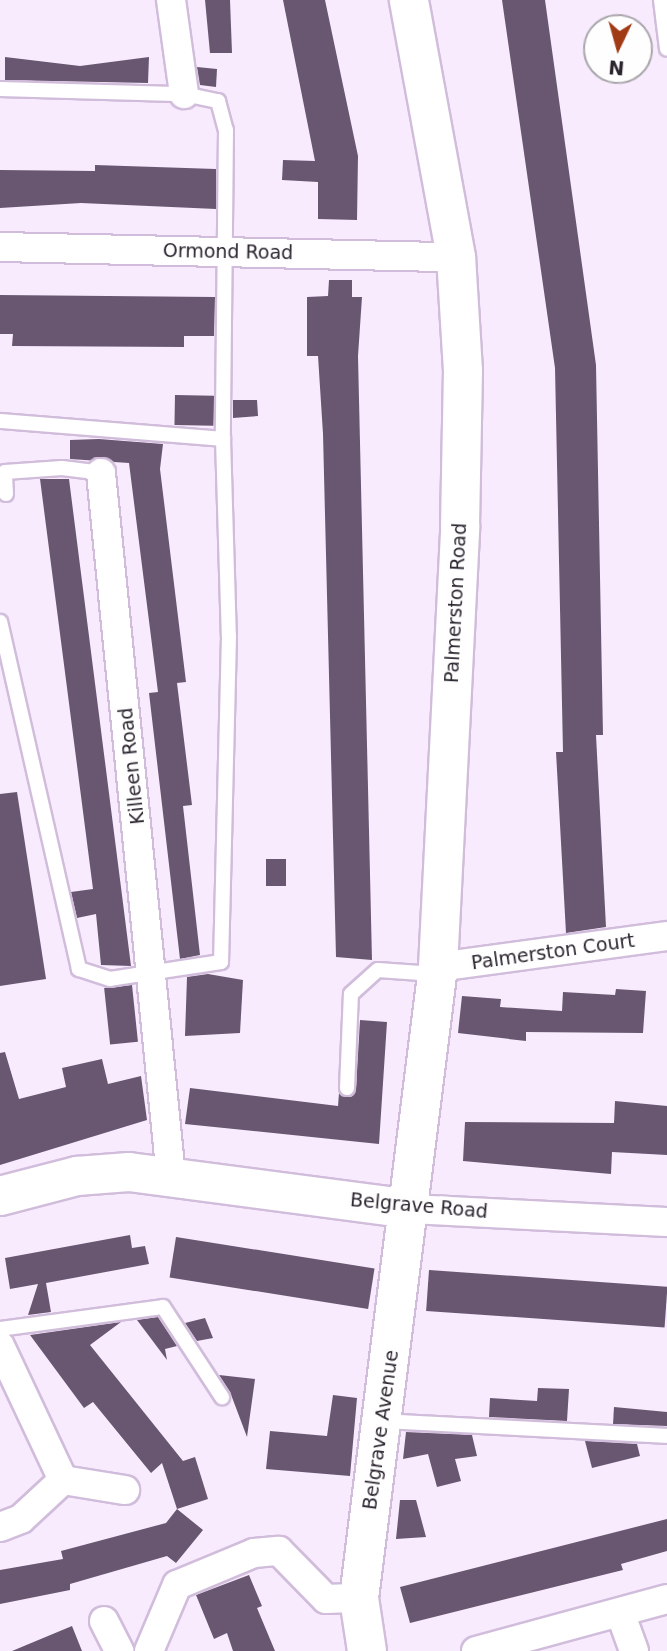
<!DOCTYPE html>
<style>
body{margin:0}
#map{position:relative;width:667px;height:1651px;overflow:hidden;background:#f8ebfe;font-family:"DejaVu Sans",sans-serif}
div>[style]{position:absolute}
.building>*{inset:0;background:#695771;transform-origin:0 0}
.roads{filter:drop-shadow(2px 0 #d1bddb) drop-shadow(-2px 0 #d1bddb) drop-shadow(0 2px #d1bddb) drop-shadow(0 -2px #d1bddb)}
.lane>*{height:14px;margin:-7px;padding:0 7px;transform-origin:7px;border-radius:7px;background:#fff}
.street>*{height:28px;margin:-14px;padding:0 14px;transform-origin:14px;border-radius:14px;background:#fff}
.secondary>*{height:38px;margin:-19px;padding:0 19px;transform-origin:19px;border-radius:19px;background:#fff}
span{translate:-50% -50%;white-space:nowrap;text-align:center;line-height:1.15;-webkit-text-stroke:7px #fefefe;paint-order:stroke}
.street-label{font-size:19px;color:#2c2530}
.north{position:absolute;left:583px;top:14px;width:70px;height:70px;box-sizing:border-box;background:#fefefe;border:2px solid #aaa7ac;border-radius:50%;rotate:185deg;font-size:19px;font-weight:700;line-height:28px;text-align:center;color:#2c2530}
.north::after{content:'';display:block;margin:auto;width:24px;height:32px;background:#a13b15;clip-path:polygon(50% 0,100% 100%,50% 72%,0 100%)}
</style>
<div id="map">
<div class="building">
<div style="clip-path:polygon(205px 0,230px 0,232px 53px,210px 53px)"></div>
<div style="clip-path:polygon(283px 0,325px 0,358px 156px,357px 220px,318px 219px,318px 182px,282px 180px,283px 160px,315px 161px)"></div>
<div style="clip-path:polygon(502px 0,545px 0,596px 365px,603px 735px,596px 735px,606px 927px,566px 933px,556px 752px,563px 752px,555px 368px)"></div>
<div style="clip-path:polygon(5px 57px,80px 66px,149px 57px,148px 83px,5px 80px)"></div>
<div style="clip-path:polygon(197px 67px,217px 69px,216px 87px,200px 85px)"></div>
<div style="clip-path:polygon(95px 165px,216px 169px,216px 209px,81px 203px,0 208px,0 170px,95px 171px)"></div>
<div style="clip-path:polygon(329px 280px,352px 280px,352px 297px,362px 297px,358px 356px,372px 960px,336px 957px,323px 434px,318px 356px,307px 356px,307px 297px,328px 296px)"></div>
<div style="clip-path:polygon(0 295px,215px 297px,214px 336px,184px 336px,184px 347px,12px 346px,13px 334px,0 334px)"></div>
<div style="left:175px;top:395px;width:39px;height:30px;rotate:1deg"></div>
<div style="clip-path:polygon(233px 400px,257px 400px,258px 416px,233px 418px)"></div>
<div style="clip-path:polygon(99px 439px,163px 444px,160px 469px,186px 682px,177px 683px,192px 805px,183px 806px,200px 955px,180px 959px,149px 693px,158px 692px,129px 463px,70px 459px,70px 440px)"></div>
<div style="clip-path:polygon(40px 479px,69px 479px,131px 966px,101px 965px,96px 914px,77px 918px,71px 892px,93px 889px)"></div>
<div style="clip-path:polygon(17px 792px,46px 979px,0 986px,0 794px)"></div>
<div style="left:266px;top:859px;width:20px;height:27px"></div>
<div style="clip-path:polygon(208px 974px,243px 980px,240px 1033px,185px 1036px,187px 977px)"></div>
<div style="left:132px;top:985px;width:57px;height:28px;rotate:84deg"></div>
<div style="clip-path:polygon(616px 989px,646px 991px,643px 1033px,526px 1032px,526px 1041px,458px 1033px,462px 996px,501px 999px,500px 1007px,562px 1011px,563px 992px,615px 995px)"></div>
<div style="clip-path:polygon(360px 1020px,387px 1022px,379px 1144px,185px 1124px,190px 1088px,338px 1106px,339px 1093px,351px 1097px,356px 1089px)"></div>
<div style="clip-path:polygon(5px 1052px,19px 1099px,66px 1087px,62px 1068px,102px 1059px,108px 1084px,141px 1076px,147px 1120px,0 1165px,0 1053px)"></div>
<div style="clip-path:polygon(615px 1101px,667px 1106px,667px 1155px,612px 1152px,611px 1174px,463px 1161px,465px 1122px,614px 1123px)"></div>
<div style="clip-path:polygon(130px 1235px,132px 1248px,145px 1246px,149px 1264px,46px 1283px,51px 1312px,28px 1315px,38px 1284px,10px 1289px,5px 1258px)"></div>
<div style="left:176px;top:1237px;width:201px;height:41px;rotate:9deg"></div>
<div style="left:429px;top:1270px;width:239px;height:41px;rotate:4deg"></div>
<div style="clip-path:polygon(158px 1317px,177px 1346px,165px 1349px,167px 1360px,137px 1320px)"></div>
<div style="clip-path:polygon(205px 1318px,213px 1338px,197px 1341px,185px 1323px)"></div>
<div style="clip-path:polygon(121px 1322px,90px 1345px,183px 1461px,195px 1457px,208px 1499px,177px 1509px,162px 1463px,151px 1473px,93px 1402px,84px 1408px,30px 1335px)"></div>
<div style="clip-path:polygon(219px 1375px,255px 1379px,247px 1437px,230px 1392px)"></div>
<div style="clip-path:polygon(538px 1388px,569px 1389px,567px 1421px,489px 1417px,490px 1398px,537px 1401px)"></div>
<div style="clip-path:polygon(333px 1395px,357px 1398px,350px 1476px,266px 1469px,270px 1431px,327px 1436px)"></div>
<div style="clip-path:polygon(614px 1407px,667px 1412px,667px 1426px,613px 1424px)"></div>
<div style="clip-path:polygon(406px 1432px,472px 1435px,477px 1456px,455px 1459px,461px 1481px,437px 1487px,428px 1454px,403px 1459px)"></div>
<div style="clip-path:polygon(585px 1441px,637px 1444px,640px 1456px,592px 1468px)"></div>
<div style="clip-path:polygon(400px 1500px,416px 1500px,426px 1537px,396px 1539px)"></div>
<div style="clip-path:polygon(177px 1509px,203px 1530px,176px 1563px,167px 1556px,70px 1584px,70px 1590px,0 1604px,0 1570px,63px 1559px,61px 1551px,166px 1523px)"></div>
<div style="clip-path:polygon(667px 1519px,667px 1551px,621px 1564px,623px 1570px,410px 1623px,400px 1587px)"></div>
<div style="clip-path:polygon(249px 1575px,262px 1606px,257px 1608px,275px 1651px,233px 1651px,227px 1633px,214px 1639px,196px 1595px)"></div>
<div style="clip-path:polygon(72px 1626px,82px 1651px,12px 1651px)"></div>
</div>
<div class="roads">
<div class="lane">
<div style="left:661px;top:0;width:49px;rotate:83deg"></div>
<div style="left:0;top:89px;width:184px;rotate:1.6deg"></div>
<div style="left:184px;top:94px;width:35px;rotate:12deg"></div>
<div style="left:218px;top:101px;width:30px;rotate:75deg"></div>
<div style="left:226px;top:130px;width:309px;rotate:90.6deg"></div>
<div style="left:223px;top:439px;width:197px;rotate:88.3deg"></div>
<div style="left:229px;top:636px;width:326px;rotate:91.4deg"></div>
<div style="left:221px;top:962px;width:112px;rotate:171.3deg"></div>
<div style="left:110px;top:979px;width:33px;rotate:-162deg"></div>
<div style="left:79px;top:969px;width:356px;rotate:-102.8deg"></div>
<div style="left:0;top:421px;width:224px;rotate:4.6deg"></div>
<div style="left:6px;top:494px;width:22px;rotate:-93deg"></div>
<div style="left:5px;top:472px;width:57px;rotate:-4deg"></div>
<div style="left:62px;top:468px;width:39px;rotate:7deg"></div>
<div style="left:347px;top:1088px;width:94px;rotate:-87.6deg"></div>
<div style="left:351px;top:994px;width:36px;rotate:-42deg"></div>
<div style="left:378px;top:970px;width:57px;rotate:4deg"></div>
<div style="left:0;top:1329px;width:164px;rotate:-7.7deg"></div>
<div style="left:163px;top:1307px;width:108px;rotate:56.8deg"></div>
<div style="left:382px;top:1421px;width:285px;rotate:3deg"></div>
</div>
<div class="street">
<div style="left:171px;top:0;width:95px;rotate:82.1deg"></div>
<div style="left:0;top:247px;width:456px;rotate:1.3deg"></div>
<div style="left:101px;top:473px;width:707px;rotate:84.32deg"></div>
<div style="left:438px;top:967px;width:231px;rotate:-7.7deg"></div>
<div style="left:410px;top:1209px;width:257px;rotate:2.9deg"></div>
<div style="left:0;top:1346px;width:148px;rotate:64.8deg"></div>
<div style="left:63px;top:1480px;width:57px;rotate:137.1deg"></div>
<div style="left:21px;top:1519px;width:22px;rotate:159deg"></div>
<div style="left:63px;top:1480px;width:63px;rotate:9.2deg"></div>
<div style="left:621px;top:1615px;width:38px;rotate:70deg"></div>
<div style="left:104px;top:1621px;width:34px;rotate:63deg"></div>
<div style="left:149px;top:1651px;width:72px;rotate:-67deg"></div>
<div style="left:177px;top:1585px;width:83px;rotate:-22.6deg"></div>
<div style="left:254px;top:1553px;width:25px;rotate:-5deg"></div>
<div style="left:279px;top:1551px;width:67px;rotate:45.6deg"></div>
<div style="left:326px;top:1599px;width:33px;rotate:-2deg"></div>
<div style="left:476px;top:1651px;width:198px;rotate:-15.2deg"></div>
</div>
<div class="secondary">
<div style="left:0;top:1196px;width:80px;rotate:-14.6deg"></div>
<div style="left:77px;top:1176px;width:52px;rotate:-4.4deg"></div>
<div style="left:129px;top:1172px;width:283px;rotate:7.5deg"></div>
<div style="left:367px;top:1651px;width:54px;rotate:-98.6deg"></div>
<div style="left:359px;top:1598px;width:636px;rotate:-82.86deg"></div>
<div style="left:438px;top:967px;width:442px;rotate:-87.1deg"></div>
<div style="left:460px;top:526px;width:155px;rotate:-88.9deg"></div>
<div style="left:463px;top:371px;width:114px;rotate:-93.5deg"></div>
<div style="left:456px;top:257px;width:261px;rotate:-100.4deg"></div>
</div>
</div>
<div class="street-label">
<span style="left:228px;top:252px;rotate:1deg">Ormond Road</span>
<span style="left:456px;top:603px;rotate:-87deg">Palmerston Road</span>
<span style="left:132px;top:766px;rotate:-96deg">Killeen Road</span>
<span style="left:553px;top:952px;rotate:-8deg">Palmerston Court</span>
<span style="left:419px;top:1206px;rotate:5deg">Belgrave Road</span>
<span style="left:381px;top:1430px;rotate:-82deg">Belgrave Avenue</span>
</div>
<div class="north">N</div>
</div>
